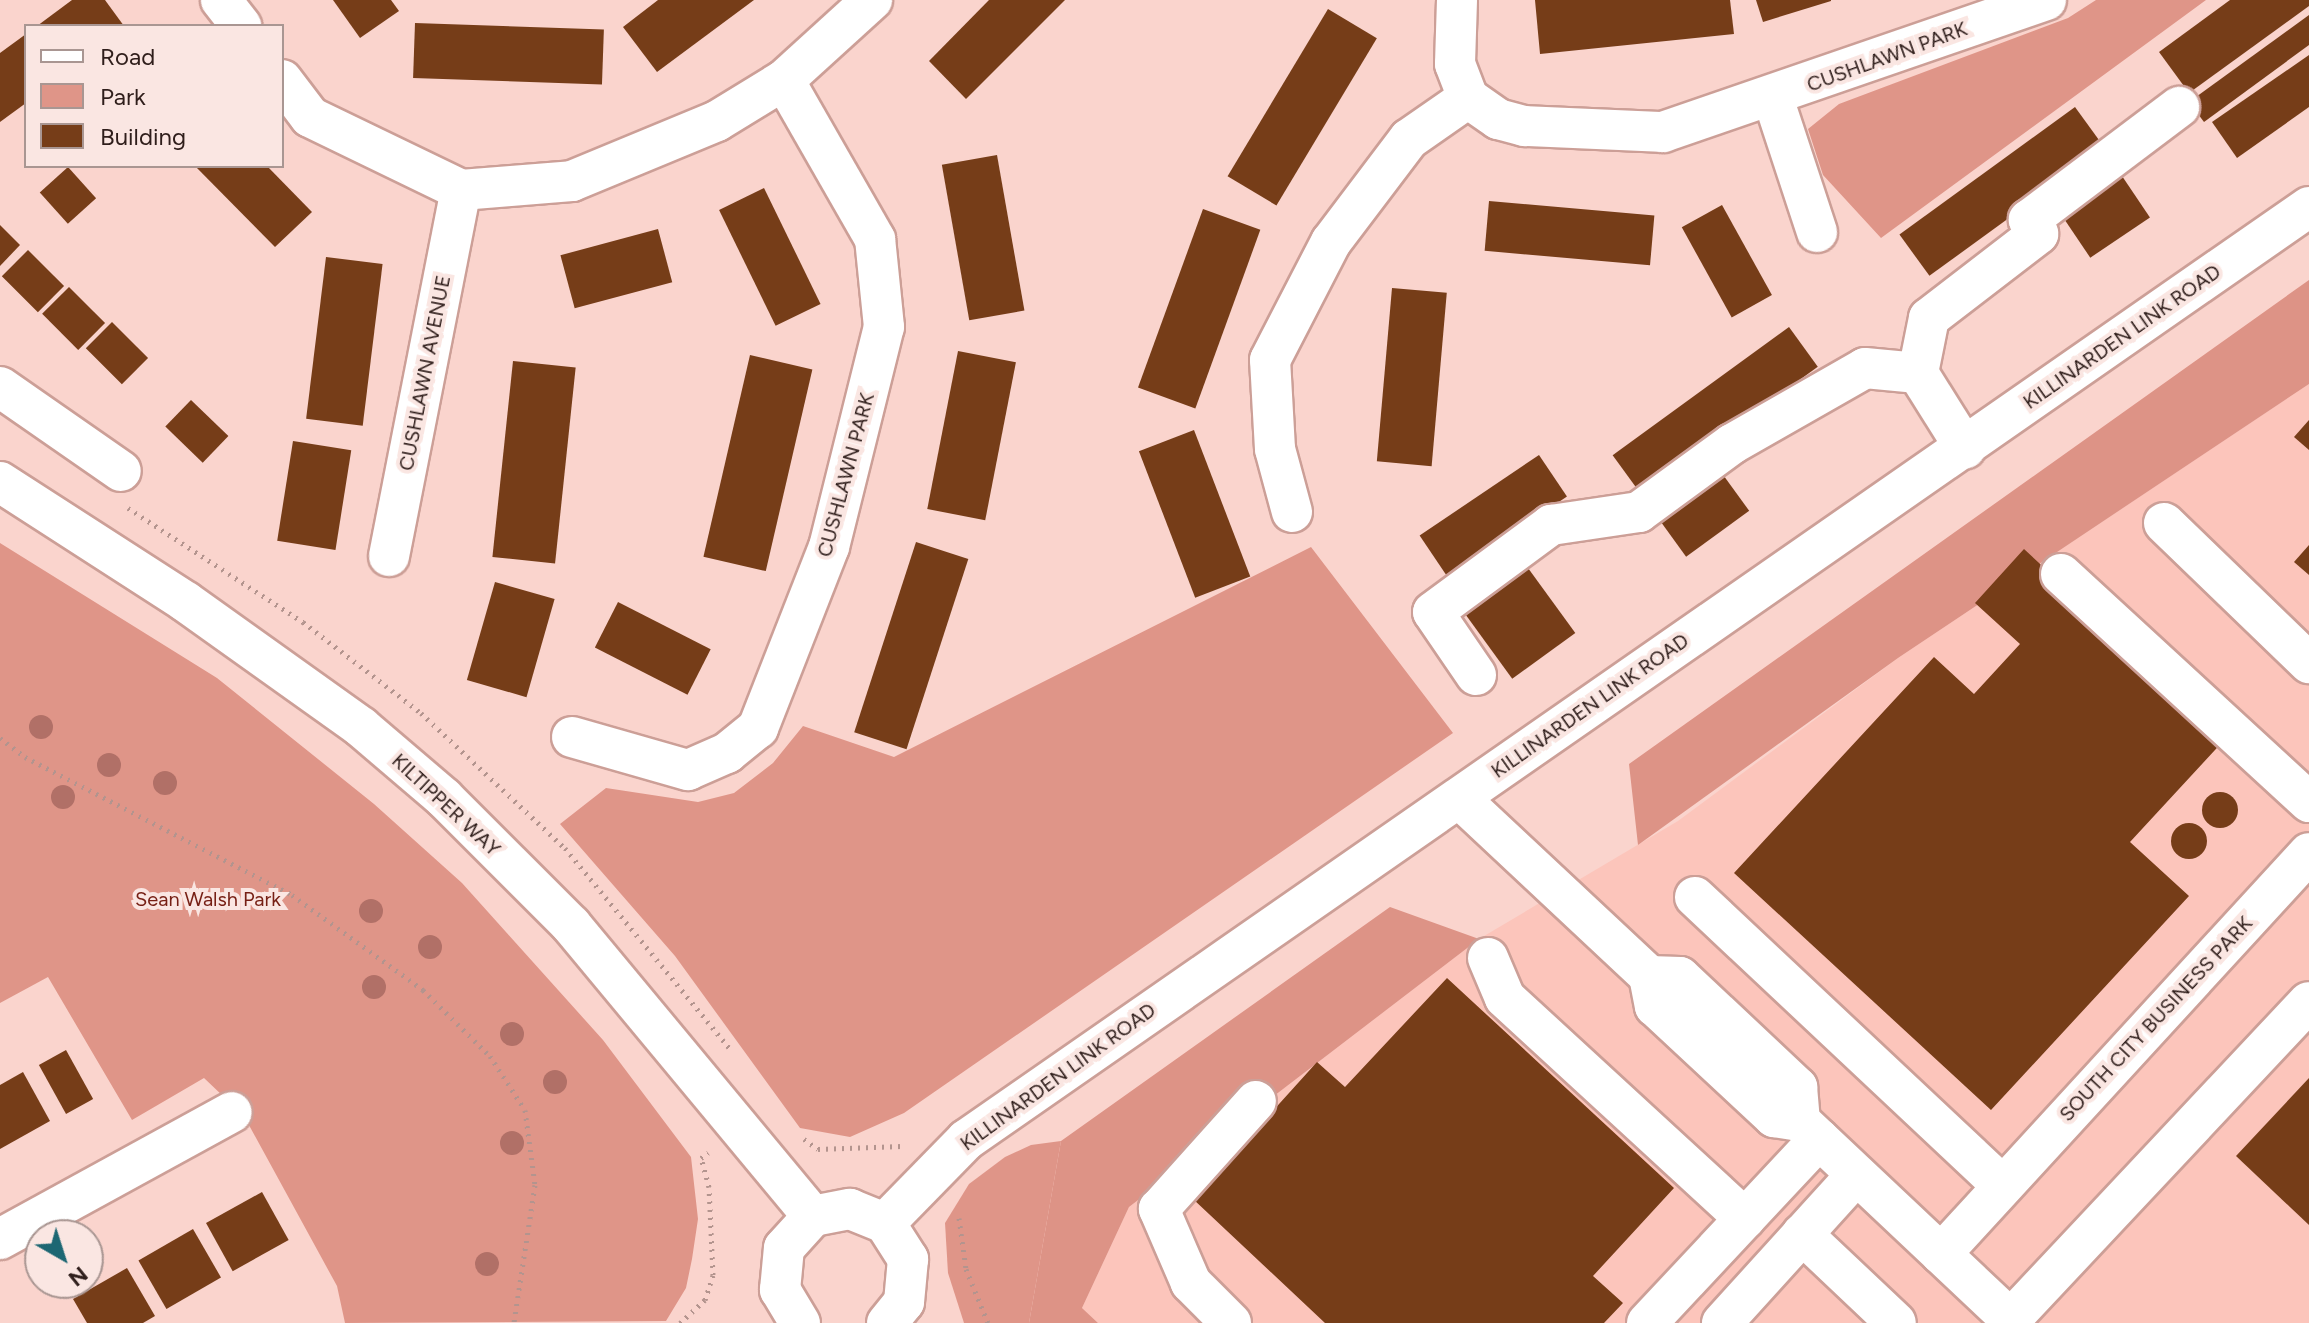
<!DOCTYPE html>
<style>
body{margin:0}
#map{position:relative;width:2309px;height:1323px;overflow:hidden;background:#fad4cd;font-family:Figtree,sans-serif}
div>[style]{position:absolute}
.built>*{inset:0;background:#fcc5bb}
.green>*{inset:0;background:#df9588}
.forest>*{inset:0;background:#dd9386}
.building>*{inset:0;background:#763d18;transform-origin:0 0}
.round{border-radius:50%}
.path>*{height:5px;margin-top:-2.5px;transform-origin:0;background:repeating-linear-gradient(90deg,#b3948e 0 2px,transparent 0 8px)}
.roads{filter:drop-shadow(2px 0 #cc9f97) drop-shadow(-2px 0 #cc9f97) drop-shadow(0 2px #cc9f97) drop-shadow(0 -2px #cc9f97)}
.minor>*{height:40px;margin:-20px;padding:0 20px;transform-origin:20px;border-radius:20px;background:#fff}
.trees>*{width:24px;height:24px;margin:-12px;border-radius:50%;background:#b17067}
span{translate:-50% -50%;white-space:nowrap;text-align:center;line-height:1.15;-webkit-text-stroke:8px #fae6e2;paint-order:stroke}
.street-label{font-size:20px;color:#2f1e1b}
.park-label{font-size:20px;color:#761f14}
.legend{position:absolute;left:24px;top:24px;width:260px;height:144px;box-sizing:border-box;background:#fae6e2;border:2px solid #a99692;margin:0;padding:10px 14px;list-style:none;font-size:24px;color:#2f1e1b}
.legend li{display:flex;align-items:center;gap:16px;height:40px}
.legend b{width:40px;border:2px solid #a99692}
.north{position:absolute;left:24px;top:1219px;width:80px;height:80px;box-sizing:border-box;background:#fae6e2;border:2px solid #a99692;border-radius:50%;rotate:141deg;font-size:22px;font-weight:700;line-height:32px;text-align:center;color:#2f1e1b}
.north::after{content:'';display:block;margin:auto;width:28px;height:36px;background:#1d6773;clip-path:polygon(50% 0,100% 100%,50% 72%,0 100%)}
</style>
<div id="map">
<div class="built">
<div style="clip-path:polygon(2309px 384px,2309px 1323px,1098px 1323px,1082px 1308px,1129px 1207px,1479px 939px,1678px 821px,1898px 658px)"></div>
</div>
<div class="green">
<div style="clip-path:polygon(2096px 0,2206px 0,1881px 238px,1823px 175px,1808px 129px,1839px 104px,2068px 18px)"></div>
<div style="clip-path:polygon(0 543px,217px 678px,374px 804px,462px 883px,603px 1040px,691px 1157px,698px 1219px,692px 1259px,686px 1288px,666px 1321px,345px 1323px,337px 1286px,244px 1116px,204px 1078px,132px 1120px,48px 977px,0 1003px)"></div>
<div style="clip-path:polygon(1311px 547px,1453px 733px,904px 1113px,850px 1137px,800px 1128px,675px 956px,560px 824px,606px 788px,698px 802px,734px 793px,773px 763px,803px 726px,894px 757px)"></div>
<div style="clip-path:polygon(1061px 1141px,1029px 1323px,964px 1323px,948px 1273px,945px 1223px,969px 1184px,1005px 1157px,1031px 1145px)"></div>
</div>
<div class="forest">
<div style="clip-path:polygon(2309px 280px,2309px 384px,1898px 658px,1638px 845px,1629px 764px)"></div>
<div style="clip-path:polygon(1390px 907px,1479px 939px,1129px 1207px,1082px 1308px,1098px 1323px,1029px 1323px,1061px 1141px)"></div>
</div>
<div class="building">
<div style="clip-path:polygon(72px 0,105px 0,124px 26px,37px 26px)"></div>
<div style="clip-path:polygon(333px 0,391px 0,399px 11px,360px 38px)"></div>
<div style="clip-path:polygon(658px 0,754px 0,657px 72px,623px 27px)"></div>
<div style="clip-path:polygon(989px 0,1065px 0,966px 99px,929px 61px)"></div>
<div style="clip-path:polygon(1535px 0,1730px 0,1734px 34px,1540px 54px)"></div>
<div style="clip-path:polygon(1756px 0,1831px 0,1831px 1px,1763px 22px)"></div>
<div style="clip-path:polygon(2230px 0,2309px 0,2309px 6px,2189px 93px,2159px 52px)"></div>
<div style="left:1328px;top:9px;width:57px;height:195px;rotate:31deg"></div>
<div style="clip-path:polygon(2309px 15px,2309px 45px,2204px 122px,2189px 102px)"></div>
<div style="left:415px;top:23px;width:189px;height:55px;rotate:2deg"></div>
<div style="clip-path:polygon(26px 34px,26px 103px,0 122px,0 53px)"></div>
<div style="clip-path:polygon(2309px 55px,2309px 107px,2237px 158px,2212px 122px)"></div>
<div style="left:2075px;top:107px;width:51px;height:217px;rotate:54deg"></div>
<div style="left:997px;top:155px;width:158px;height:56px;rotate:80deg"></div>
<div style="clip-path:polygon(195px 166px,267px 166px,312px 212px,275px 247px)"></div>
<div style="left:68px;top:167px;width:42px;height:38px;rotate:48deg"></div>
<div style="left:2122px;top:176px;width:50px;height:72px;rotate:56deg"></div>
<div style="left:764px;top:188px;width:129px;height:50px;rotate:64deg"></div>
<div style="left:1489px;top:201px;width:166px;height:50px;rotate:5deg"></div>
<div style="left:1722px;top:205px;width:103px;height:46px;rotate:61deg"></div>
<div style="left:1203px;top:209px;width:61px;height:190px;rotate:20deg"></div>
<div style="clip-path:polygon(0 225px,20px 245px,0 266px)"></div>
<div style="left:658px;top:229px;width:55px;height:101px;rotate:75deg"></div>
<div style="left:28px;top:250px;width:51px;height:37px;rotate:45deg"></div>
<div style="left:326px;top:257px;width:57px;height:163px;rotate:7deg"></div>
<div style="left:69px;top:287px;width:51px;height:38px;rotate:45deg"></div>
<div style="left:1392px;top:288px;width:55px;height:174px;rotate:5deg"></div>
<div style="left:112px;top:322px;width:51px;height:37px;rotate:45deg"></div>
<div style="left:1789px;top:327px;width:49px;height:218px;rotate:54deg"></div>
<div style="left:958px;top:351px;width:59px;height:161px;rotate:11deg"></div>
<div style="left:750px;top:355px;width:64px;height:207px;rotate:13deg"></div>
<div style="left:513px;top:361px;width:63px;height:197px;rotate:6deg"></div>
<div style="left:191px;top:400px;width:52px;height:37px;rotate:44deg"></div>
<div style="clip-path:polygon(2309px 420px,2309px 450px,2294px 437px)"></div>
<div style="left:1194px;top:430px;width:157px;height:59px;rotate:69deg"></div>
<div style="left:293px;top:441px;width:59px;height:101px;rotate:9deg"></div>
<div style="left:1539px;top:455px;width:50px;height:144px;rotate:56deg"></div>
<div style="left:1721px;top:472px;width:48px;height:78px;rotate:54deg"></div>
<div style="left:916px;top:542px;width:55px;height:200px;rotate:18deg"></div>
<div style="clip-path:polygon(2309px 545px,2309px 575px,2294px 562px)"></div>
<div style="clip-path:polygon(2024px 549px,2227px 737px,2130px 842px,2189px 896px,1991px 1110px,1734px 873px,1934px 657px,1974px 694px,2020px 644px,1975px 603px)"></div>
<div style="left:1523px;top:561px;width:89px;height:78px;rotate:54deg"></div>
<div style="left:495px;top:582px;width:62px;height:102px;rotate:16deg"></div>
<div style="left:618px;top:602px;width:104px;height:51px;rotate:27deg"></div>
<div class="round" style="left:2202px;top:792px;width:36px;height:36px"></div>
<div class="round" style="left:2171px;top:823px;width:36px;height:36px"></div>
<div style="clip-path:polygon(1447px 978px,1674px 1188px,1593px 1276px,1623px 1303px,1604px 1323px,1325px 1323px,1193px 1199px,1317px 1062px,1345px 1087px)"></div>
<div style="left:66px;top:1050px;width:56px;height:31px;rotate:61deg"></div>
<div style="clip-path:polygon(23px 1072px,50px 1121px,0 1149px,0 1085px)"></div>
<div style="clip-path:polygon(2309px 1078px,2309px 1225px,2236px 1156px)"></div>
<div style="left:262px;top:1192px;width:55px;height:64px;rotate:61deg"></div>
<div style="left:193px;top:1229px;width:56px;height:63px;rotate:60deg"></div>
<div style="clip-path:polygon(127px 1268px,155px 1316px,143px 1323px,87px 1323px,73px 1299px)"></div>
</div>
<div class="path">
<div style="left:128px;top:508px;width:209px;rotate:33.1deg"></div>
<div style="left:303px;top:622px;width:149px;rotate:37.6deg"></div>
<div style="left:421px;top:713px;width:197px;rotate:43.2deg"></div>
<div style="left:565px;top:848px;width:259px;rotate:50.6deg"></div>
<div style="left:0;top:738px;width:31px;rotate:37deg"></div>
<div style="left:25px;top:757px;width:301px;rotate:27.3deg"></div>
<div style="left:292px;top:895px;width:162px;rotate:35.9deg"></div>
<div style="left:423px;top:990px;width:94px;rotate:44.6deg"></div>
<div style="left:490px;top:1056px;width:64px;rotate:57.1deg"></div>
<div style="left:525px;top:1110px;width:76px;rotate:82.4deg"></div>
<div style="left:535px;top:1185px;width:140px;rotate:98.7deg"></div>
<div style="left:804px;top:1139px;width:17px;rotate:36deg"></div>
<div style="left:818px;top:1149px;width:84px;rotate:-2deg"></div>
<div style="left:959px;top:1218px;width:51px;rotate:82.2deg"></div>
<div style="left:966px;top:1269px;width:58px;rotate:67.8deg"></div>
<div style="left:680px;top:1323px;width:34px;rotate:-43deg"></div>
<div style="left:705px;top:1300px;width:26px;rotate:-72deg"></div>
<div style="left:713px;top:1275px;width:88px;rotate:-92.6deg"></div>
<div style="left:709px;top:1187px;width:30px;rotate:-105deg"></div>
<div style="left:701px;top:1158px;width:9px;rotate:-36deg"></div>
</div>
<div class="roads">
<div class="minor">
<div style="left:221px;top:0;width:33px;rotate:52deg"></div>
<div style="left:1457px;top:0;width:64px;rotate:91.8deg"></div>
<div style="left:1455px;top:64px;width:36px;rotate:69deg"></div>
<div style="left:1468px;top:98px;width:37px;rotate:35deg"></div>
<div style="left:1498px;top:119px;width:28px;rotate:15deg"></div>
<div style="left:1525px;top:126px;width:138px;rotate:2.5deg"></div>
<div style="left:1663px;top:132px;width:405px;rotate:-19deg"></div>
<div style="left:282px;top:80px;width:46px;rotate:52.9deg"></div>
<div style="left:310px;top:117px;width:168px;rotate:25.8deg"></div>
<div style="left:461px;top:190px;width:111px;rotate:-4.6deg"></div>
<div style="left:572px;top:181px;width:157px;rotate:-22.5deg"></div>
<div style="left:717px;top:121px;width:79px;rotate:-31.5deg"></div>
<div style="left:784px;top:80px;width:119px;rotate:-42.3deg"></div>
<div style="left:1773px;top:98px;width:141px;rotate:71.8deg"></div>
<div style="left:1918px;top:373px;width:89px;rotate:57.9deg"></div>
<div style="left:0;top:387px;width:147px;rotate:34.8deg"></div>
<div style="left:0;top:482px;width:221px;rotate:32.8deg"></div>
<div style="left:186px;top:602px;width:215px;rotate:35.5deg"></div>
<div style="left:361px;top:727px;width:109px;rotate:40.5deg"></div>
<div style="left:444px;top:798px;width:180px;rotate:45deg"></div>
<div style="left:571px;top:925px;width:378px;rotate:50.3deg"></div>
<div style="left:1292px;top:512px;width:65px;rotate:-105.1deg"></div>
<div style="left:1275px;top:449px;width:89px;rotate:-93.2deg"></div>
<div style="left:1270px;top:360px;width:133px;rotate:-62.7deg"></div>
<div style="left:1331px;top:242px;width:129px;rotate:-52.9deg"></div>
<div style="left:1409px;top:139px;width:72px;rotate:-34.8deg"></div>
<div style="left:2164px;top:523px;width:202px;rotate:44deg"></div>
<div style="left:389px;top:556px;width:373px;rotate:-78.9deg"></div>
<div style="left:2061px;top:574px;width:337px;rotate:42.6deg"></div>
<div style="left:1476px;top:675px;width:76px;rotate:-124.3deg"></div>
<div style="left:1433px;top:612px;width:147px;rotate:-36.4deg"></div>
<div style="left:1551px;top:525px;width:89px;rotate:-8.4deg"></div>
<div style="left:1639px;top:512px;width:115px;rotate:-36.2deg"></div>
<div style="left:1732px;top:444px;width:153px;rotate:-29.7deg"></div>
<div style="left:1865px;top:368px;width:53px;rotate:5.4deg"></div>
<div style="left:1918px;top:373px;width:56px;rotate:-78.7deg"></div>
<div style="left:1929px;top:318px;width:138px;rotate:-37.6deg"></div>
<div style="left:2038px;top:234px;width:17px;rotate:-123deg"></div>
<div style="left:2029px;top:220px;width:188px;rotate:-37deg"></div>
<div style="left:572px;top:737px;width:121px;rotate:15.9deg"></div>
<div style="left:688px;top:770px;width:43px;rotate:-23.6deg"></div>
<div style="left:727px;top:753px;width:40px;rotate:-39deg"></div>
<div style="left:758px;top:728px;width:194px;rotate:-68.6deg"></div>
<div style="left:829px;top:547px;width:227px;rotate:-76deg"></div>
<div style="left:884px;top:327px;width:88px;rotate:-95.8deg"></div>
<div style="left:875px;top:239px;width:183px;rotate:-119.8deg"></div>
<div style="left:1459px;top:798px;width:260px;rotate:43.1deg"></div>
<div style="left:1649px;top:976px;width:31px;rotate:79deg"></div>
<div style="left:1655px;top:1006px;width:163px;rotate:43deg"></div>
<div style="left:1774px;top:1117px;width:26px;rotate:9deg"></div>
<div style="left:1800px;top:1121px;width:294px;rotate:43.3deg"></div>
<div style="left:1695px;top:897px;width:422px;rotate:43.2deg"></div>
<div style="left:1488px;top:958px;width:43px;rotate:67deg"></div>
<div style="left:1505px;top:998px;width:326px;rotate:42.6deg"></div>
<div style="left:1649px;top:976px;width:31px;rotate:2deg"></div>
<div style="left:1680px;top:977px;width:161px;rotate:43.2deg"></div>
<div style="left:1797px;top:1087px;width:34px;rotate:85deg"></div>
<div style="left:885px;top:1223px;width:116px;rotate:-45.7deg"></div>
<div style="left:966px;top:1140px;width:1635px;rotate:-34.79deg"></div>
<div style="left:1802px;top:1234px;width:129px;rotate:43.4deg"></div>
<div style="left:0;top:1239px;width:264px;rotate:-28.7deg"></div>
<div style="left:1941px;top:1254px;width:544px;rotate:-47.46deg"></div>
<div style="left:2010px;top:1320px;width:436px;rotate:-46.8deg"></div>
<div style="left:800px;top:1323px;width:39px;rotate:-121deg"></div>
<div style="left:780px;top:1290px;width:42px;rotate:-84.6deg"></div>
<div style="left:784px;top:1248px;width:43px;rotate:-47.8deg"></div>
<div style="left:813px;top:1216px;width:38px;rotate:-11deg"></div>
<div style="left:850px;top:1209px;width:38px;rotate:22deg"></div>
<div style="left:885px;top:1223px;width:43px;rotate:57.4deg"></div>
<div style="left:908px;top:1259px;width:43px;rotate:95.3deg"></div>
<div style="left:904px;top:1302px;width:27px;rotate:129deg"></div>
<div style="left:1231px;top:1323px;width:57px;rotate:-135deg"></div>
<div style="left:1191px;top:1283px;width:81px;rotate:-113.4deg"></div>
<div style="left:1159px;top:1209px;width:145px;rotate:-48.1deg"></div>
<div style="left:1647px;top:1323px;width:252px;rotate:-46.9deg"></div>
<div style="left:1722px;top:1323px;width:200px;rotate:-47.8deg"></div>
</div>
</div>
<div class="trees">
<div style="left:41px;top:727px"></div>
<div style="left:109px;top:765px"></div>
<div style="left:165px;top:783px"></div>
<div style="left:63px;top:797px"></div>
<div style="left:371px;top:911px"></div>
<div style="left:430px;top:947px"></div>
<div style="left:374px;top:987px"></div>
<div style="left:512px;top:1034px"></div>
<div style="left:555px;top:1082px"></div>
<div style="left:512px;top:1143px"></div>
<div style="left:487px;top:1264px"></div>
</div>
<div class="street-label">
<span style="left:1887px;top:57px;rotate:-20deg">CUSHLAWN PARK</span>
<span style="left:2122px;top:337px;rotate:-35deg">KILLINARDEN LINK ROAD</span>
<span style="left:425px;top:373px;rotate:-79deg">CUSHLAWN AVENUE</span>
<span style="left:846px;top:475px;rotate:-75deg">CUSHLAWN PARK</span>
<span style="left:1590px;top:706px;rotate:-35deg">KILLINARDEN LINK ROAD</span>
<span style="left:446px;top:805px;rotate:43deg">KILTIPPER WAY</span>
<span style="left:2156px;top:1019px;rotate:-47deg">SOUTH CITY BUSINESS PARK</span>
<span style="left:1058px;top:1077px;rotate:-36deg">KILLINARDEN LINK ROAD</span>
</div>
<div class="park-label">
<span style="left:208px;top:899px">Sean Walsh Park</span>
</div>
<ul class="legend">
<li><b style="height:10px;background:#fff"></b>Road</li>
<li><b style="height:22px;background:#df9588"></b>Park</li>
<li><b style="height:22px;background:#763d18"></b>Building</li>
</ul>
<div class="north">N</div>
</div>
